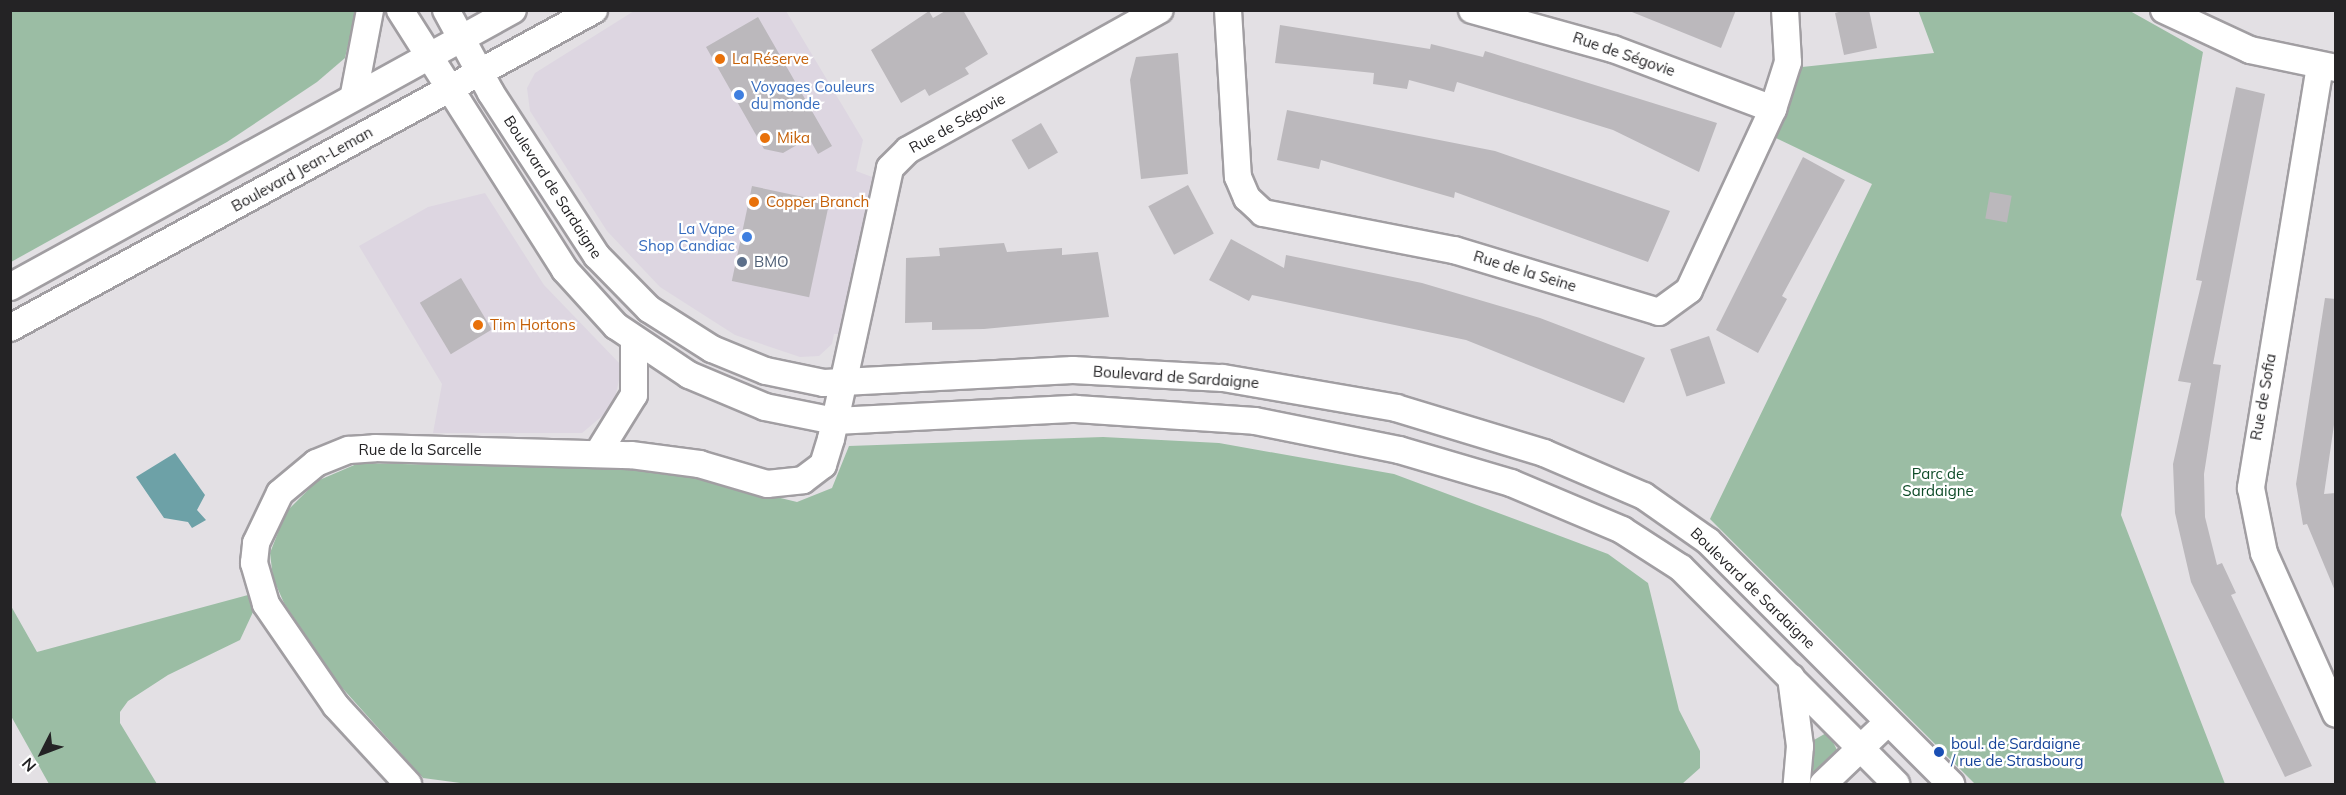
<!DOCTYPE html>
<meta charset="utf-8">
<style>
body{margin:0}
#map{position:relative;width:2346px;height:795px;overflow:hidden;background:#e3e0e4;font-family:Mulish,sans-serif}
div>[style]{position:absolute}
.built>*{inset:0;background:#ddd6e1}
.green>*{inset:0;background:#9bbda4}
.water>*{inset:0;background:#6da1a7}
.building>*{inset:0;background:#bbb8bc;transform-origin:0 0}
.roads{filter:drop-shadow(2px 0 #a19ea2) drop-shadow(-2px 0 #a19ea2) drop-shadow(0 2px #a19ea2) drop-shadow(0 -2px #a19ea2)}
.minor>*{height:26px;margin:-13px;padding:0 13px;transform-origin:13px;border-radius:13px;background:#fff}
.dots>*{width:16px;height:16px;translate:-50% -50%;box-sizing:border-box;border:3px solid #fff;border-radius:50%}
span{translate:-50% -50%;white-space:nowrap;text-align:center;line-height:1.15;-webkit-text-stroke:4.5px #fff;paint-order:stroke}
.street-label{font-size:15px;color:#242325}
.food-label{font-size:15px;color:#c56008}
.left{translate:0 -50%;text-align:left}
.shop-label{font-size:15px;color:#366cbe}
.right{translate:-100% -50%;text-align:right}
.service-label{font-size:15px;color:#4e5e75}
.park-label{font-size:15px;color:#0e4b28}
.transit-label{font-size:15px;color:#164399}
.frame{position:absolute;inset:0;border:12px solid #242325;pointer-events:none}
.north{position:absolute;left:12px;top:723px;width:60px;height:60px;-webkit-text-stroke:4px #fff;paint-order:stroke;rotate:228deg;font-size:16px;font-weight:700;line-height:24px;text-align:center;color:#242325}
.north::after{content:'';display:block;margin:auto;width:21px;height:27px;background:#242325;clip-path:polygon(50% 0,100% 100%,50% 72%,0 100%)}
</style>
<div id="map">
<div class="built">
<div style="clip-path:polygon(634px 11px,786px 11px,863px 140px,856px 171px,872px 177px,862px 227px,839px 334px,834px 334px,832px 344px,819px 356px,800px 357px,735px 335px,660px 287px,607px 231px,530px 111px,527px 88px,535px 73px)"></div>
<div style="clip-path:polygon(485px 193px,544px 285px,622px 366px,613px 407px,582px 433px,433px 433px,442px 384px,359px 246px,428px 207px)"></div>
</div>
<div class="green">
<div style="clip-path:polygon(1918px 10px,2130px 11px,2203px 52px,2121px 515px,2225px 784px,1975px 784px,1710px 519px,1872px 184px,1776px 138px,1802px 67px,1934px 53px)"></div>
<div style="clip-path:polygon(10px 11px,356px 11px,345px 58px,317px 82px,227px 142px,11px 262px)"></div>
<div style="clip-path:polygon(1103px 437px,1219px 443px,1394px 474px,1608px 554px,1648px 583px,1679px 710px,1700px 751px,1700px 768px,1682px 784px,468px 784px,423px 778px,336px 681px,284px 603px,273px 578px,270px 553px,286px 512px,317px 481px,359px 463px,664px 470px,797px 502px,832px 488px,849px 446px)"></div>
<div style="clip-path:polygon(248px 595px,253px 612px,240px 640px,168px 675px,128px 701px,120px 712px,120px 723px,157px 784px,49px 784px,11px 716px,11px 606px,37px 652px)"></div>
<div style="clip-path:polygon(1828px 732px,1838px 752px,1816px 776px,1811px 773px,1814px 740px)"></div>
</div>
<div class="water">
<div style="clip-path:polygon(175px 453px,205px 495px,197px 510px,206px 520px,192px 528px,188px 522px,164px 518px,136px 477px)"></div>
</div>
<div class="building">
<div style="clip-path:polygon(947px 10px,963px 10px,988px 54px,965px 68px,969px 74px,929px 96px,925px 89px,901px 103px,871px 50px,929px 11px,933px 18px)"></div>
<div style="clip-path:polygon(1627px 10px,1736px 10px,1721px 48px)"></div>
<div style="clip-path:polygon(1846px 10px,1869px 10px,1877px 48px,1844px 55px,1835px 13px)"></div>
<div style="clip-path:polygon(758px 17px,832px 146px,818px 154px,809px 138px,783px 153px,764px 149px,706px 47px)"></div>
<div style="clip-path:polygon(1280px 25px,1430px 49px,1431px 44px,1483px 57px,1485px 51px,1717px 123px,1699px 172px,1613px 130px,1457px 82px,1454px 92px,1409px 80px,1407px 89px,1373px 84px,1374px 73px,1275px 63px)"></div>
<div style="clip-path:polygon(1178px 53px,1188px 174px,1141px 179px,1130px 80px,1136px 57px)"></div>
<div style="clip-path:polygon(2236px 87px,2265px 94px,2213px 364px,2221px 365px,2204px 474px,2205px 517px,2217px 565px,2222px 563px,2236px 593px,2231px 595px,2312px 766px,2285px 777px,2191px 582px,2175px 513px,2173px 464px,2191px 383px,2178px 381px,2202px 281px,2196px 280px)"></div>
<div style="clip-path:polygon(1287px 110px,1495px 151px,1670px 211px,1648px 262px,1455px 192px,1454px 198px,1321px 160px,1319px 169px,1277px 160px)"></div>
<div style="left:1041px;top:123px;width:34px;height:34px;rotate:60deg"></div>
<div style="clip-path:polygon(1803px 157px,1845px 180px,1782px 296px,1787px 299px,1758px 353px,1716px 330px)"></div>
<div style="left:1188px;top:185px;width:55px;height:45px;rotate:62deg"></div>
<div style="left:752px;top:186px;width:79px;height:97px;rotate:12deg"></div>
<div style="left:1990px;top:192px;width:22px;height:27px;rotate:10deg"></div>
<div style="clip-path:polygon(1231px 239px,1284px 268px,1286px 255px,1422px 283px,1540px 318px,1645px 358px,1624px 403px,1466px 340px,1252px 295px,1249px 301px,1209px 280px)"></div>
<div style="clip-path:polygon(1004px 243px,1007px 252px,1062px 248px,1062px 255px,1098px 252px,1109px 317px,984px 329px,932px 330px,932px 322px,905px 323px,906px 258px,940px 256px,939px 248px)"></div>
<div style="left:461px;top:278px;width:60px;height:48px;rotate:59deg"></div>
<div style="clip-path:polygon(2325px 298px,2336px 299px,2336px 411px,2324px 494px,2336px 493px,2335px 591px,2307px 524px,2303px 525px,2296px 484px)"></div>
<div style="left:1709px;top:336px;width:50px;height:41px;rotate:71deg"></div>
</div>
<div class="roads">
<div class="minor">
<div style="left:400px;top:10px;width:308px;rotate:57.6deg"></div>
<div style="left:565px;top:270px;width:76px;rotate:47.7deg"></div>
<div style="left:616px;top:326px;width:88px;rotate:33.9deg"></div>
<div style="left:689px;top:375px;width:82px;rotate:22.8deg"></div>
<div style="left:765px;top:407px;width:71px;rotate:11.3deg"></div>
<div style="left:835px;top:421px;width:241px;rotate:-2.9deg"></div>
<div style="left:1076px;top:409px;width:179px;rotate:3.8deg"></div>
<div style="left:1255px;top:421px;width:147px;rotate:11.4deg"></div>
<div style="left:1399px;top:450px;width:117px;rotate:16.4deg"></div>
<div style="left:1511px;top:483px;width:121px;rotate:22.9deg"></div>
<div style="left:1622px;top:530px;width:70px;rotate:32.8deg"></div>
<div style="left:1681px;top:568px;width:305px;rotate:45.1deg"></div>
<div style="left:446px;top:10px;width:94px;rotate:61.5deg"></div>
<div style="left:491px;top:93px;width:194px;rotate:57deg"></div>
<div style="left:597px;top:256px;width:74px;rotate:45.5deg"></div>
<div style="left:649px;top:309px;width:75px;rotate:32.4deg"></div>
<div style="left:712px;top:349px;width:58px;rotate:22.2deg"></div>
<div style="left:766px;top:371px;width:59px;rotate:11.7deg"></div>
<div style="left:824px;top:383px;width:249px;rotate:-3deg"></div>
<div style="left:1073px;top:370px;width:150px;rotate:3.1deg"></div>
<div style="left:1223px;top:378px;width:176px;rotate:9.8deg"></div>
<div style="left:1396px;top:408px;width:155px;rotate:16.9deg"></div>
<div style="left:1544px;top:453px;width:109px;rotate:23.3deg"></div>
<div style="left:1644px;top:496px;width:78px;rotate:35.1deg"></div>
<div style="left:1708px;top:541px;width:344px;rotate:45deg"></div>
<div style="left:1228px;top:10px;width:167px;rotate:86.6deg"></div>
<div style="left:1238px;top:177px;width:23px;rotate:67deg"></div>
<div style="left:1247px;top:198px;width:22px;rotate:43deg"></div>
<div style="left:1263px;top:213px;width:195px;rotate:11deg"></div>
<div style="left:1454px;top:250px;width:214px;rotate:16.8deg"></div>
<div style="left:1659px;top:312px;width:37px;rotate:-36deg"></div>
<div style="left:1689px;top:290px;width:200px;rotate:-65.1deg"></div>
<div style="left:1773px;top:109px;width:49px;rotate:-72.3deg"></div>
<div style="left:1788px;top:62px;width:52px;rotate:-93.3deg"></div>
<div style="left:1472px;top:10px;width:146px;rotate:15.5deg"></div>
<div style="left:1613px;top:49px;width:171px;rotate:20.6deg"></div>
<div style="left:2164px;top:10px;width:95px;rotate:24.9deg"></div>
<div style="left:2250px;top:50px;width:88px;rotate:11.8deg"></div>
<div style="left:2320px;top:66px;width:428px;rotate:99.3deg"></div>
<div style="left:2251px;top:488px;width:66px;rotate:78.7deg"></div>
<div style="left:2264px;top:553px;width:176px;rotate:65.9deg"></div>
<div style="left:354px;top:94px;width:86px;rotate:-79.2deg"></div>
<div style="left:10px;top:287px;width:574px;rotate:-28.84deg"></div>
<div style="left:10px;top:328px;width:665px;rotate:-28.57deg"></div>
<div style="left:598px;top:453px;width:68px;rotate:-58.2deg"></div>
<div style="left:634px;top:395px;width:55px;rotate:-90deg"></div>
<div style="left:1791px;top:677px;width:70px;rotate:82.6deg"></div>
<div style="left:1800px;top:746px;width:38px;rotate:95deg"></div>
<div style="left:408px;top:784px;width:106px;rotate:-132.7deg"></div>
<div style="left:336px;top:706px;width:124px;rotate:-124.5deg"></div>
<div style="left:266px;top:604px;width:43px;rotate:-106.3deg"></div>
<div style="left:254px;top:563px;width:20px;rotate:-84deg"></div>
<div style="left:256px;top:543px;width:55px;rotate:-64.4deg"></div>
<div style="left:280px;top:493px;width:47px;rotate:-39.8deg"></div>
<div style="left:316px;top:463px;width:35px;rotate:-22deg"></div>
<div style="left:349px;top:450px;width:26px;rotate:-4deg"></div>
<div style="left:375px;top:448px;width:256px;rotate:1.6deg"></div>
<div style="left:631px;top:455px;width:69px;rotate:7.5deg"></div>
<div style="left:699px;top:464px;width:71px;rotate:16.4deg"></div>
<div style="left:767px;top:484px;width:36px;rotate:-6deg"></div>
<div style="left:803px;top:480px;width:25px;rotate:-37deg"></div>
<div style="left:823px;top:465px;width:27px;rotate:-73deg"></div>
<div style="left:831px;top:439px;width:277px;rotate:-77.7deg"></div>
<div style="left:890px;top:168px;width:25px;rotate:-45deg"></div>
<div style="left:908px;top:150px;width:288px;rotate:-29.1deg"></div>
<div style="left:1823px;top:784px;width:90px;rotate:-43.6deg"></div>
</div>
</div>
<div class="dots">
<div style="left:720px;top:59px;background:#e8710a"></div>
<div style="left:739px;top:95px;background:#3f7fe0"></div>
<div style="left:765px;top:138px;background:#e8710a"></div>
<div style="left:754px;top:202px;background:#e8710a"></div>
<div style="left:747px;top:237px;background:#3f7fe0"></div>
<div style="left:742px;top:262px;background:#5c6f8a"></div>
<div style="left:478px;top:325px;background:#e8710a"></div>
<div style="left:1939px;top:752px;background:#1a4fb4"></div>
</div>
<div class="street-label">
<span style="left:1624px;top:54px;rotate:19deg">Rue de Ségovie</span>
<span style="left:957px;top:123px;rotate:-29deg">Rue de Ségovie</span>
<span style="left:302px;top:169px;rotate:-29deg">Boulevard Jean-Leman</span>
<span style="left:553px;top:187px;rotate:57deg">Boulevard de Sardaigne</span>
<span style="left:1525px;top:271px;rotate:17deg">Rue de la Seine</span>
<span style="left:1176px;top:377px;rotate:4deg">Boulevard de Sardaigne</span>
<span style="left:2263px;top:397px;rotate:-80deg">Rue de Sofia</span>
<span style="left:420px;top:450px">Rue de la Sarcelle</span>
<span style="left:1753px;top:588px;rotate:44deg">Boulevard de Sardaigne</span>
</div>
<div class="food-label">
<span class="left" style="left:732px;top:59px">La Réserve</span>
<span class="left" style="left:777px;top:138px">Mika</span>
<span class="left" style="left:766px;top:202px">Copper Branch</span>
<span class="left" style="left:490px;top:325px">Tim Hortons</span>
</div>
<div class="shop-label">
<span class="left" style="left:751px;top:95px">Voyages Couleurs<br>du monde</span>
<span class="right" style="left:735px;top:237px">La Vape<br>Shop Candiac</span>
</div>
<div class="service-label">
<span class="left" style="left:754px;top:262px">BMO</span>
</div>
<div class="park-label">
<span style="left:1938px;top:482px">Parc de<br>Sardaigne</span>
</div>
<div class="transit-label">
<span class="left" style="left:1951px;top:752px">boul. de Sardaigne<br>/ rue de Strasbourg</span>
</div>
<div class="frame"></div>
<div class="north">N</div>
</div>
